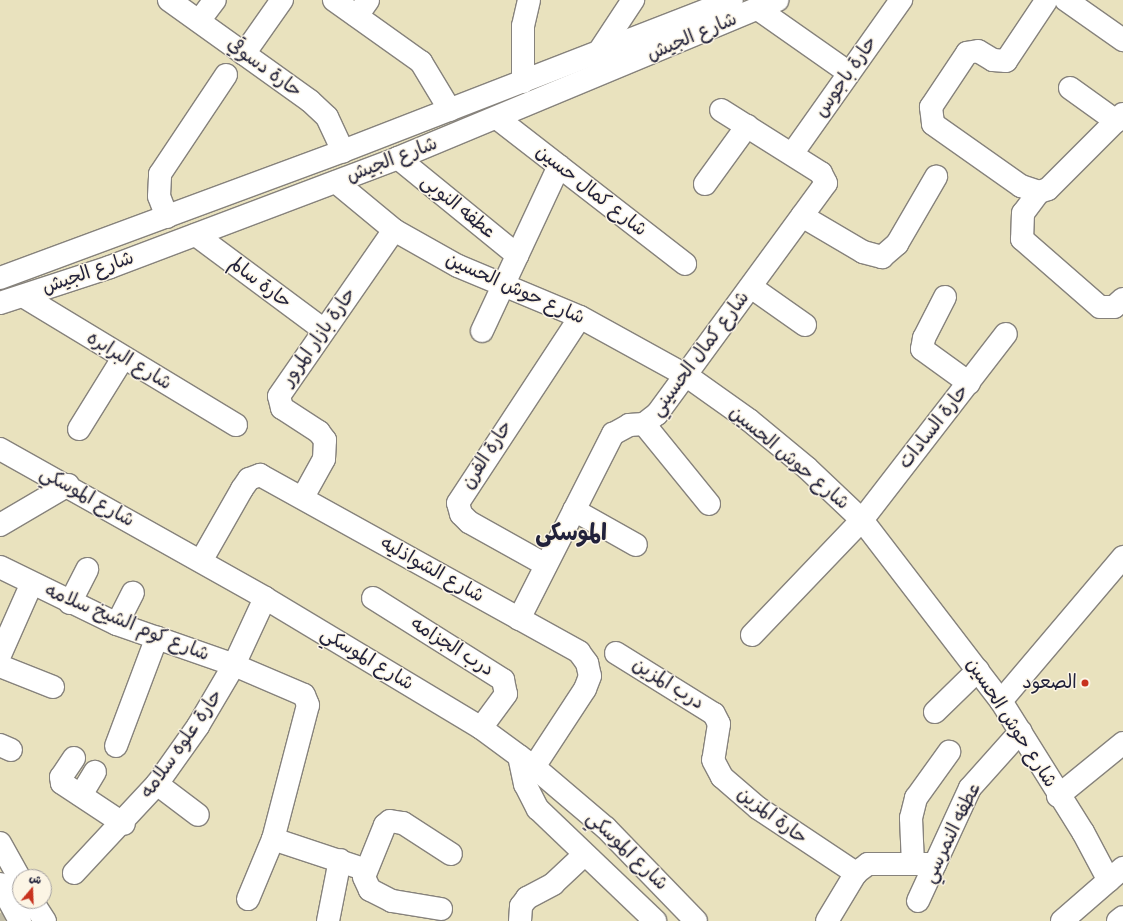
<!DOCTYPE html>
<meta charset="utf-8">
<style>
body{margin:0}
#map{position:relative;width:1123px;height:921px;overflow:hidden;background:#e9e2be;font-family:Caveat,"Playpen Sans Arabic",sans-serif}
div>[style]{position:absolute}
.major-tunnel>*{height:22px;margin-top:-11px;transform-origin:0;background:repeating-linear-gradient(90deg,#c1bca4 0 22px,transparent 0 33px)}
.roads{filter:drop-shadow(1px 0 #86827c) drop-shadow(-1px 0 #86827c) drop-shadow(0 1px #86827c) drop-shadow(0 -1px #86827c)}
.minor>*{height:22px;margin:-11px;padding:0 11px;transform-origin:11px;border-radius:11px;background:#fff}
.major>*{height:22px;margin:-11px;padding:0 11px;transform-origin:11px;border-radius:11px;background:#fff}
.dots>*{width:11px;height:11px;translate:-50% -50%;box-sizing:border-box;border:2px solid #fcf5e5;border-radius:50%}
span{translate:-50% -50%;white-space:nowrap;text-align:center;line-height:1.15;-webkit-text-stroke:3px #fcf5e5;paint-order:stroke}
.street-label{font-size:19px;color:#22223b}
.poi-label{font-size:19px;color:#22223b}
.right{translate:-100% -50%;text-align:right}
.district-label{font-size:23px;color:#22223b;font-weight:700}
.north{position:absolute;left:12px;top:869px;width:40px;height:40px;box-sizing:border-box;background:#fcf5e5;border:1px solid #a5a1a1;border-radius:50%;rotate:19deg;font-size:11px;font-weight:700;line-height:16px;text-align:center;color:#22223b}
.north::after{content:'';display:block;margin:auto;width:14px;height:18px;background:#c8321e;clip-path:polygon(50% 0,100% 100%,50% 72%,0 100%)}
</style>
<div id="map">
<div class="major-tunnel">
<div style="left:0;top:913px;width:9px;rotate:63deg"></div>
</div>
<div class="roads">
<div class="minor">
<div style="left:169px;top:0;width:173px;rotate:35.6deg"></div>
<div style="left:310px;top:101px;width:23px;rotate:43deg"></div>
<div style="left:327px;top:117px;width:38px;rotate:65deg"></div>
<div style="left:334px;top:0;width:107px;rotate:35.5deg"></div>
<div style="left:421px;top:62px;width:56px;rotate:58.9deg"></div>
<div style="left:1066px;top:0;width:70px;rotate:35.1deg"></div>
<div style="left:1046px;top:1px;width:72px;rotate:123.7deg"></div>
<div style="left:1006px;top:61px;width:13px;rotate:-176deg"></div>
<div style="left:993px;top:60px;width:17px;rotate:-149deg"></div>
<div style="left:978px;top:51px;width:11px;rotate:170deg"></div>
<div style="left:967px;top:53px;width:65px;rotate:123.7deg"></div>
<div style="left:931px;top:107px;width:17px;rotate:83deg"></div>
<div style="left:933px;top:124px;width:108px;rotate:35.2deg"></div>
<div style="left:1021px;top:186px;width:19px;rotate:18deg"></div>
<div style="left:1039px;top:192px;width:9px;rotate:-18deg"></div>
<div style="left:1048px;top:189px;width:106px;rotate:-45deg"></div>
<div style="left:758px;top:9px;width:111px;rotate:35.1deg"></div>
<div style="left:357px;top:16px;width:19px;rotate:-55deg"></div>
<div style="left:199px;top:21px;width:26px;rotate:-53deg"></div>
<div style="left:598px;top:53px;width:64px;rotate:-56.6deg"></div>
<div style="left:244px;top:54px;width:66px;rotate:-54.9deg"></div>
<div style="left:523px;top:82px;width:56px;rotate:-90deg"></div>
<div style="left:523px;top:26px;width:27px;rotate:-77deg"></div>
<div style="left:1070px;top:88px;width:57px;rotate:35.7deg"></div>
<div style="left:497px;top:118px;width:238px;rotate:37.8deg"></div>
<div style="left:792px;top:154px;width:189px;rotate:-54.7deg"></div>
<div style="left:398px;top:158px;width:154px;rotate:39.2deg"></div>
<div style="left:336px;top:182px;width:75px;rotate:39.6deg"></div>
<div style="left:394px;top:230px;width:73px;rotate:29.4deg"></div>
<div style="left:458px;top:266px;width:132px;rotate:22.7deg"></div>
<div style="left:580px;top:317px;width:122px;rotate:28.9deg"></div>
<div style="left:687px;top:376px;width:76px;rotate:35.4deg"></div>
<div style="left:749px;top:420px;width:75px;rotate:39.6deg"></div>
<div style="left:807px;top:468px;width:76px;rotate:43.4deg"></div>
<div style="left:862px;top:520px;width:228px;rotate:52.5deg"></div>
<div style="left:1001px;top:701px;width:155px;rotate:58deg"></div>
<div style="left:1083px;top:832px;width:55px;rotate:62deg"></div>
<div style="left:705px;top:184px;width:72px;rotate:-54.1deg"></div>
<div style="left:1039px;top:192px;width:26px;rotate:127deg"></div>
<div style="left:1023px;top:213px;width:26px;rotate:92deg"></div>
<div style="left:1022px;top:239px;width:103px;rotate:41.1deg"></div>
<div style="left:1100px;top:307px;width:14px"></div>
<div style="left:1114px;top:307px;width:12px;rotate:-42deg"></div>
<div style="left:802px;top:216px;width:71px;rotate:30.5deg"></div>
<div style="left:863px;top:252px;width:20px;rotate:15deg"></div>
<div style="left:882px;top:257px;width:20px;rotate:-41deg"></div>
<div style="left:897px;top:244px;width:78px;rotate:-59.8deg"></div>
<div style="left:167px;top:217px;width:22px;rotate:-111deg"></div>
<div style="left:159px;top:196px;width:22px;rotate:-87deg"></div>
<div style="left:160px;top:174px;width:119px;rotate:-56.3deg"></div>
<div style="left:196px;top:235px;width:159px;rotate:36.6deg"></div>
<div style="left:751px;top:287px;width:66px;rotate:35.1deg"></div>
<div style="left:23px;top:296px;width:249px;rotate:31.2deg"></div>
<div style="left:945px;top:297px;width:46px;rotate:117.1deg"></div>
<div style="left:924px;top:338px;width:11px;rotate:100deg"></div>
<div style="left:922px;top:349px;width:58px;rotate:35.9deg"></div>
<div style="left:482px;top:331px;width:182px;rotate:-65deg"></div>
<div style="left:644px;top:424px;width:103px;rotate:50.9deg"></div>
<div style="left:79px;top:429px;width:84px;rotate:-58.2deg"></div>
<div style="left:0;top:449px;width:304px;rotate:29.3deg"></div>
<div style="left:265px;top:598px;width:252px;rotate:31deg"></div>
<div style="left:481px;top:728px;width:66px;rotate:36.3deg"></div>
<div style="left:534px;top:767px;width:94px;rotate:40.3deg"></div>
<div style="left:606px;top:828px;width:129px;rotate:45.9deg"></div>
<div style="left:303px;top:497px;width:43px;rotate:-61.1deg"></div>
<div style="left:324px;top:459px;width:19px;rotate:-87deg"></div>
<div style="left:325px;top:440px;width:10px;rotate:-127deg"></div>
<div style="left:319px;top:432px;width:44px;rotate:-147deg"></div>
<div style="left:282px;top:408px;width:12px;rotate:-104deg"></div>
<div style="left:279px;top:396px;width:202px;rotate:-55.3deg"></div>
<div style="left:574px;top:510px;width:71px;rotate:29.4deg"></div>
<div style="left:0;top:525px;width:79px;rotate:-30.5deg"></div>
<div style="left:201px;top:561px;width:83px;rotate:-60.3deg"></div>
<div style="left:242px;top:489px;width:12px;rotate:-55deg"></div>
<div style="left:249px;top:479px;width:12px;rotate:-20deg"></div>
<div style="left:260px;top:475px;width:365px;rotate:29deg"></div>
<div style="left:579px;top:652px;width:14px;rotate:54deg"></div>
<div style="left:587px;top:663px;width:13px;rotate:77deg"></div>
<div style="left:590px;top:676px;width:14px;rotate:111deg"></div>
<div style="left:585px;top:689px;width:93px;rotate:123.2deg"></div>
<div style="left:546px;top:565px;width:88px;rotate:-150.8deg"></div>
<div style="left:469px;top:522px;width:11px;rotate:-135deg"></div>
<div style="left:461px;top:514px;width:11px;rotate:-105deg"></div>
<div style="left:458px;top:503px;width:222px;rotate:-56.7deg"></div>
<div style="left:0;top:567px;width:130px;rotate:26deg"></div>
<div style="left:117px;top:624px;width:124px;rotate:19.3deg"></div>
<div style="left:234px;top:665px;width:76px;rotate:23.2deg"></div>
<div style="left:304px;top:695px;width:11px;rotate:68deg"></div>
<div style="left:308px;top:705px;width:138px;rotate:104.6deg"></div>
<div style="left:273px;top:839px;width:65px;rotate:112.6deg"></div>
<div style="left:373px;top:598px;width:154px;rotate:32.2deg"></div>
<div style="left:503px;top:680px;width:14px;rotate:78deg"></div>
<div style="left:506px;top:694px;width:42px;rotate:126.3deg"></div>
<div style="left:70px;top:603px;width:38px;rotate:-63deg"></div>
<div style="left:519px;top:619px;width:208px;rotate:-63.1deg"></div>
<div style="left:613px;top:434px;width:18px;rotate:-29deg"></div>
<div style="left:629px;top:425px;width:15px;rotate:-4deg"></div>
<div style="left:644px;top:424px;width:16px;rotate:-38deg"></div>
<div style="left:657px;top:414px;width:286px;rotate:-53.8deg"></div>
<div style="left:826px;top:183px;width:11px;rotate:-117deg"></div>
<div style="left:821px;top:173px;width:118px;rotate:-147.8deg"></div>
<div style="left:117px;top:624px;width:35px;rotate:-63deg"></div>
<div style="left:752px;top:635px;width:159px;rotate:-46.3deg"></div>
<div style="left:862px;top:520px;width:235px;rotate:-52.3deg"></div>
<div style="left:616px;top:653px;width:115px;rotate:31.9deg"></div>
<div style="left:714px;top:714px;width:11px;rotate:63deg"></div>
<div style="left:719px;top:724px;width:36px;rotate:99deg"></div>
<div style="left:713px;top:760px;width:19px;rotate:62deg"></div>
<div style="left:722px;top:777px;width:48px;rotate:40.7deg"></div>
<div style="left:758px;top:808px;width:118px;rotate:33.6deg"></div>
<div style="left:0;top:655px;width:77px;rotate:-66.1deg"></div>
<div style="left:0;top:666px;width:57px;rotate:21.6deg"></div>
<div style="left:1001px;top:701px;width:189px;rotate:-49.7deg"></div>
<div style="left:935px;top:712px;width:60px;rotate:-44.3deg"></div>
<div style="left:0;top:745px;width:12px;rotate:24deg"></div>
<div style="left:116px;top:746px;width:116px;rotate:-69.4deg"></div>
<div style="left:519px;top:756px;width:29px;rotate:78deg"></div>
<div style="left:525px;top:784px;width:28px;rotate:63deg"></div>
<div style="left:538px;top:809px;width:162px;rotate:43.7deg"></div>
<div style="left:74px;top:758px;width:23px;rotate:124deg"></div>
<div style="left:61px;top:777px;width:6px;rotate:81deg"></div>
<div style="left:62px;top:783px;width:74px;rotate:33.5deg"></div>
<div style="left:157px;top:784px;width:51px;rotate:37.1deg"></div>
<div style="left:81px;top:795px;width:27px;rotate:-59deg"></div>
<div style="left:1058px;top:796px;width:84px;rotate:-39.2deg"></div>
<div style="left:273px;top:839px;width:98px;rotate:18.4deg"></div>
<div style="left:913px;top:864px;width:46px;rotate:-92.5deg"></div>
<div style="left:911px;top:818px;width:21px;rotate:-76deg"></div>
<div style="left:916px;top:798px;width:57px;rotate:-54.3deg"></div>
<div style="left:74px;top:873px;width:122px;rotate:-47deg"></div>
<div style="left:157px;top:784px;width:71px;rotate:-54.7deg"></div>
<div style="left:198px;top:726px;width:71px;rotate:-59.5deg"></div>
<div style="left:234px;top:665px;width:74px;rotate:-65.2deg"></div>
<div style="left:918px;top:901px;width:124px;rotate:-65.3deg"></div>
<div style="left:970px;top:788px;width:76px;rotate:-48.2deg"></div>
<div style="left:441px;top:909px;width:50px;rotate:-170.7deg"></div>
<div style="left:392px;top:901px;width:25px;rotate:-153deg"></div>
<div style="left:370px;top:890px;width:14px;rotate:-115deg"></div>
<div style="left:364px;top:877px;width:56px;rotate:-68deg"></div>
<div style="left:385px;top:825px;width:6px;rotate:-39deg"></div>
<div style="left:390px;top:821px;width:13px;rotate:9deg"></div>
<div style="left:403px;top:823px;width:57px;rotate:32.9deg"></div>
<div style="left:328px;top:921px;width:62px;rotate:-78.9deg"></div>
<div style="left:520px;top:921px;width:15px;rotate:-86deg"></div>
<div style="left:521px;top:906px;width:10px;rotate:-53deg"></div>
<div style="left:527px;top:898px;width:30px;rotate:-28deg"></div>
<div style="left:553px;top:884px;width:42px;rotate:-43.1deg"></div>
<div style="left:827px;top:921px;width:56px;rotate:-58.9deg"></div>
<div style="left:856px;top:873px;width:15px;rotate:-37deg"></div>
<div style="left:868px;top:864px;width:67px"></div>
</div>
<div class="major">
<div style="left:0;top:278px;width:366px;rotate:-20.3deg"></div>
<div style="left:343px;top:151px;width:417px;rotate:-21.2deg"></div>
<div style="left:0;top:303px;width:116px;rotate:-18.1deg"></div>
<div style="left:110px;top:267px;width:308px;rotate:-20.7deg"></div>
<div style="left:398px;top:158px;width:411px;rotate:-22.6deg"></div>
<div style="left:0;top:843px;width:41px;rotate:60.9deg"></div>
<div style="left:0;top:884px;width:42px;rotate:61.6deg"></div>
<div style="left:32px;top:901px;width:24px;rotate:57deg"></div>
<div style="left:1062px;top:921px;width:81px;rotate:-41deg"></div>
<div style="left:1118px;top:921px;width:6px;rotate:-39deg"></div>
</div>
</div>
<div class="dots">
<div style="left:1085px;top:683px;background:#c8321e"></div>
</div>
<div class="street-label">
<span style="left:692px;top:37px;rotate:-23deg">شارع الجيش</span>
<span style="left:264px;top:68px;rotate:36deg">حارة دسوقي</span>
<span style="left:846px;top:77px;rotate:-55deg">حارة باجوس</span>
<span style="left:392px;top:160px;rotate:-21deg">شارع الجيش</span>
<span style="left:591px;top:191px;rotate:38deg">شارع كمال حسين</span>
<span style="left:458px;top:207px;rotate:39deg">عطفه النوبى</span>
<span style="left:88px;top:273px;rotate:-19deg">شارع الجيش</span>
<span style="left:260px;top:283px;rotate:37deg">حارة سالم</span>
<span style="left:515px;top:289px;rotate:24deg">شارع حوش الحسين</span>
<span style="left:319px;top:337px;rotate:-55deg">حارة بازار المرور</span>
<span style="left:700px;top:354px;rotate:-53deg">شارع كمال الحسيني</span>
<span style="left:129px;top:361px;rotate:31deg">شارع البرابره</span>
<span style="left:934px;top:427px;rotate:-52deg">حارة السادات</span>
<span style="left:487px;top:455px;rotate:-57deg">حارة الفرن</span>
<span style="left:789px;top:458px;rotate:40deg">شارع حوش الحسين</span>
<span style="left:87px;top:497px;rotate:29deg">شارع الموسكي</span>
<span style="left:432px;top:570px;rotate:29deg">شارع الشواذليه</span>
<span style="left:127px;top:623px;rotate:22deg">شارع كوم الشيخ سلامه</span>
<span style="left:452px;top:647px;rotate:32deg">درب الجزامه</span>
<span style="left:367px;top:659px;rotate:31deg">شارع الموسكي</span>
<span style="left:668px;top:684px;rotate:32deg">درب المزين</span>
<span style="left:1011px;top:723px;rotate:57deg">شارع حوش الحسين</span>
<span style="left:182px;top:744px;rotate:-55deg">حارة علوه سلامه</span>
<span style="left:772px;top:816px;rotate:37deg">حارة المزين</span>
<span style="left:952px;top:833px;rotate:-64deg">عطفه النمرسي</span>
<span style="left:627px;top:851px;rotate:44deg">شارع الموسكي</span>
</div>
<div class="poi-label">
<span class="right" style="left:1077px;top:683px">الصعود</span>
</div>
<div class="district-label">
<span style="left:571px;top:533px">الموسكى</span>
</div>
<div class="north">ش</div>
</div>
